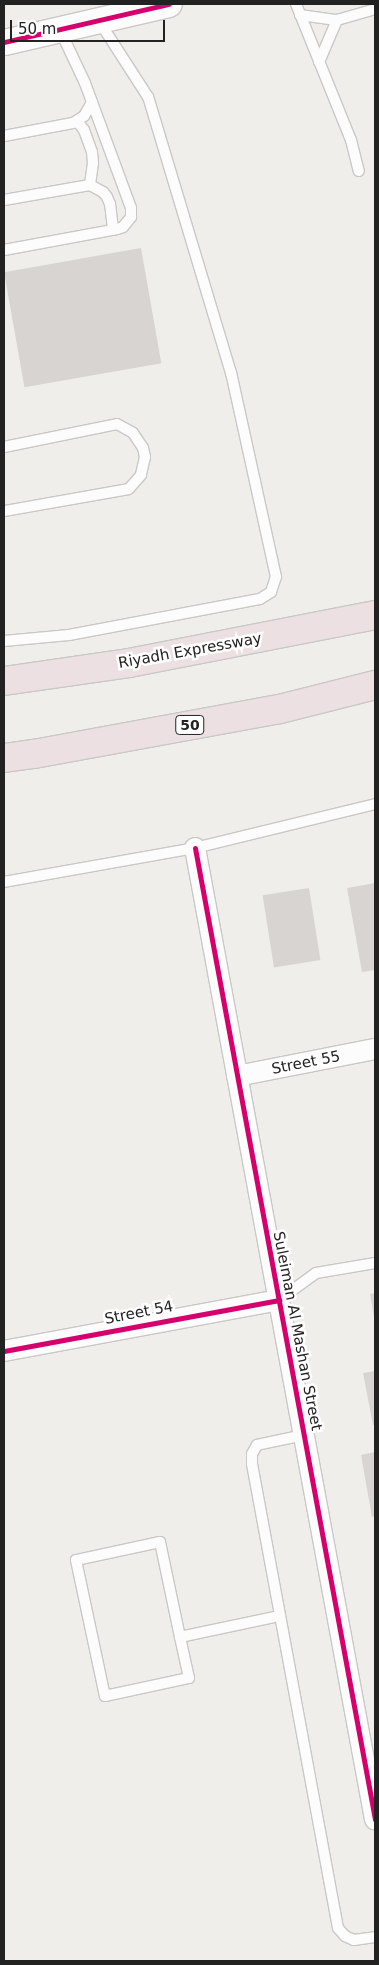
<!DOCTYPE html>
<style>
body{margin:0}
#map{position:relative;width:379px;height:1965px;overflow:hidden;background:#f0eeeb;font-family:"DejaVu Sans",sans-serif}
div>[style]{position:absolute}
.building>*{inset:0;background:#d7d4d2;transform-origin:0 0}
.roads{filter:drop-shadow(1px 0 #c9c8c7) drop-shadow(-1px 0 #c9c8c7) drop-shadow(0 1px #c9c8c7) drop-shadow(0 -1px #c9c8c7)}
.service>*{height:10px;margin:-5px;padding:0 5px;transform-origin:5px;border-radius:5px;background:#fdfcfc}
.minor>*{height:20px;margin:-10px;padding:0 10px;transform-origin:10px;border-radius:10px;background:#fdfcfc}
.tertiary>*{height:25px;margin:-12.5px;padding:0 12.5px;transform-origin:12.5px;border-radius:12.5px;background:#fdfcfc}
.motorway>*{height:28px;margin:-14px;padding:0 14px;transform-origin:14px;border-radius:14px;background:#ece0e2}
.cycleway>*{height:5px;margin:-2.5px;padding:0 2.5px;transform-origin:2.5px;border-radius:2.5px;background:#d6006c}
span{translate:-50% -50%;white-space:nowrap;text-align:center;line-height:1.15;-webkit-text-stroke:5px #fff;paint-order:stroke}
.shield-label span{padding:1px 4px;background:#fff;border:1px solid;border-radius:4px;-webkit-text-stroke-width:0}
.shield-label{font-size:14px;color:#222;font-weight:700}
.street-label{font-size:15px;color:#222}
.frame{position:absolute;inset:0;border:5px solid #222;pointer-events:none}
.scale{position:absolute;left:10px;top:20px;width:155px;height:22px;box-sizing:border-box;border:2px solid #222;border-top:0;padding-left:6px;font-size:15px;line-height:18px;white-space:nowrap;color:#222;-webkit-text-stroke:4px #fff;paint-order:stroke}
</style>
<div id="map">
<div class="building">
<div style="left:141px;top:248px;width:117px;height:139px;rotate:80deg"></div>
<div style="clip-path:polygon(375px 883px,375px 970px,362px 972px,347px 888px)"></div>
<div style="left:309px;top:888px;width:73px;height:47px;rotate:81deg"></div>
<div style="clip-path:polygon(375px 1293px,375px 1317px,374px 1317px,370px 1294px)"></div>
<div style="clip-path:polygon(375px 1371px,375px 1424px,373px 1425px,363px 1373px)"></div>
<div style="clip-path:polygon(375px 1452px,375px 1516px,372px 1517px,361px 1455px)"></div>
</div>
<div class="roads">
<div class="service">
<div style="left:296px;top:4px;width:147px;rotate:68deg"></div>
<div style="left:351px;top:140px;width:32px;rotate:76deg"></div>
<div style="left:300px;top:15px;width:37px;rotate:8deg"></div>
<div style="left:337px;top:20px;width:40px;rotate:-16deg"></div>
<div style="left:319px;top:62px;width:46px;rotate:-66.8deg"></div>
<div style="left:77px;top:121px;width:11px;rotate:52deg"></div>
<div style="left:84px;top:130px;width:23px;rotate:70deg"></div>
<div style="left:92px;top:152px;width:11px;rotate:85deg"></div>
<div style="left:93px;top:163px;width:22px;rotate:98deg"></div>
<div style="left:4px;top:136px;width:70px;rotate:-10.7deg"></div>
<div style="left:73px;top:123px;width:13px;rotate:-32deg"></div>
<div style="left:84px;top:116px;width:16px;rotate:-60deg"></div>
<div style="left:4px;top:200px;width:87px;rotate:-9.9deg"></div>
<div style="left:90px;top:185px;width:15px;rotate:28deg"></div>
<div style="left:103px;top:192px;width:6px;rotate:51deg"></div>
<div style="left:107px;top:197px;width:8px;rotate:67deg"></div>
<div style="left:110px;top:204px;width:26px;rotate:83deg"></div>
<div style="left:4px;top:250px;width:115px;rotate:-10.5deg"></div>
<div style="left:117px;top:229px;width:6px;rotate:-18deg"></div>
<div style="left:123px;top:227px;width:13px;rotate:-51deg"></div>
<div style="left:131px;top:217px;width:9px;rotate:-90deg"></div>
<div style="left:131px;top:208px;width:133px;rotate:-110.2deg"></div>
<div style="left:85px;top:83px;width:59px;rotate:-115.3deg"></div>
<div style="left:4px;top:447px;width:115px;rotate:-11.5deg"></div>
<div style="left:117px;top:424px;width:18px;rotate:29deg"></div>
<div style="left:133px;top:433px;width:18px;rotate:56deg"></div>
<div style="left:143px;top:448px;width:9px;rotate:77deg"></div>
<div style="left:145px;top:457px;width:18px;rotate:103deg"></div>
<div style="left:141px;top:475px;width:18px;rotate:131deg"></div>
<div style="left:129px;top:489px;width:127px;rotate:170deg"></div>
<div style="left:4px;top:641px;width:65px;rotate:-5.3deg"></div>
<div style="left:69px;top:635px;width:194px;rotate:-10.7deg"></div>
<div style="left:260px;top:599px;width:13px;rotate:-32deg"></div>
<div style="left:271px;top:592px;width:16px;rotate:-72deg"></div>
<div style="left:276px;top:577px;width:209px;rotate:-102.4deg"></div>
<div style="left:231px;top:373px;width:288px;rotate:-106.7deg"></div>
<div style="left:148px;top:97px;width:90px;rotate:-122.8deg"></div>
<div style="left:4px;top:882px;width:194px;rotate:-10.1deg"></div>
<div style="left:195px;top:848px;width:185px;rotate:-13.7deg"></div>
<div style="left:279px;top:1300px;width:46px;rotate:-36.1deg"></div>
<div style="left:316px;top:1273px;width:60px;rotate:-9.6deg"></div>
<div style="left:304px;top:1435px;width:48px;rotate:168deg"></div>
<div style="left:257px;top:1445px;width:10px;rotate:119deg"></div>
<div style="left:252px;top:1454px;width:10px;rotate:90deg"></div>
<div style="left:252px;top:1464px;width:472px;rotate:79.5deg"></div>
<div style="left:338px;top:1928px;width:11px;rotate:49deg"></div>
<div style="left:345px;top:1936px;width:10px;rotate:24deg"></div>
<div style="left:354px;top:1940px;width:21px;rotate:-8deg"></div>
<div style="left:180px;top:1637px;width:97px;rotate:-101.9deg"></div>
<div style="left:160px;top:1542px;width:86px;rotate:167.9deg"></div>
<div style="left:76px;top:1560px;width:139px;rotate:78deg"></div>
<div style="left:105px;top:1696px;width:86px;rotate:-12.1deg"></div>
<div style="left:189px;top:1678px;width:42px;rotate:-102.4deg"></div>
<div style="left:180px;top:1637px;width:102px;rotate:-11.9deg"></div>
</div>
<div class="minor">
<div style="left:195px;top:848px;width:988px;rotate:79.5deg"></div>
<div style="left:237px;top:1076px;width:141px;rotate:-11.1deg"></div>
<div style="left:4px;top:1351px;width:280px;rotate:-10.5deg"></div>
</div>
<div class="tertiary">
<div style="left:4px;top:42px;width:169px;rotate:-13deg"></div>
</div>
<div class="motorway">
<div style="left:4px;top:681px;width:126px;rotate:-8.2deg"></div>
<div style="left:129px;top:663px;width:251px;rotate:-11deg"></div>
<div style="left:4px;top:758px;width:30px;rotate:-8deg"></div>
<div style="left:34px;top:754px;width:250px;rotate:-10.4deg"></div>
<div style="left:280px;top:709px;width:98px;rotate:-14.2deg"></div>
</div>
</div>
<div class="cycleway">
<div style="left:4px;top:42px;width:169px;rotate:-13deg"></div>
<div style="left:195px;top:848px;width:988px;rotate:79.5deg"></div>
<div style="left:4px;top:1351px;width:280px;rotate:-10.5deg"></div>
</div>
<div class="shield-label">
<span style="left:190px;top:725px">50</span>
</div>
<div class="street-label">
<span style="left:190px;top:651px;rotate:-10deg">Riyadh Expressway</span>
<span style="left:306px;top:1063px;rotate:-11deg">Street 55</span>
<span style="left:139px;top:1313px;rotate:-11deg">Street 54</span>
<span style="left:297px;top:1331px;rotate:79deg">Suleiman Al Mashan Street</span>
</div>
<div class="frame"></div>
<div class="scale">50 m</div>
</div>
